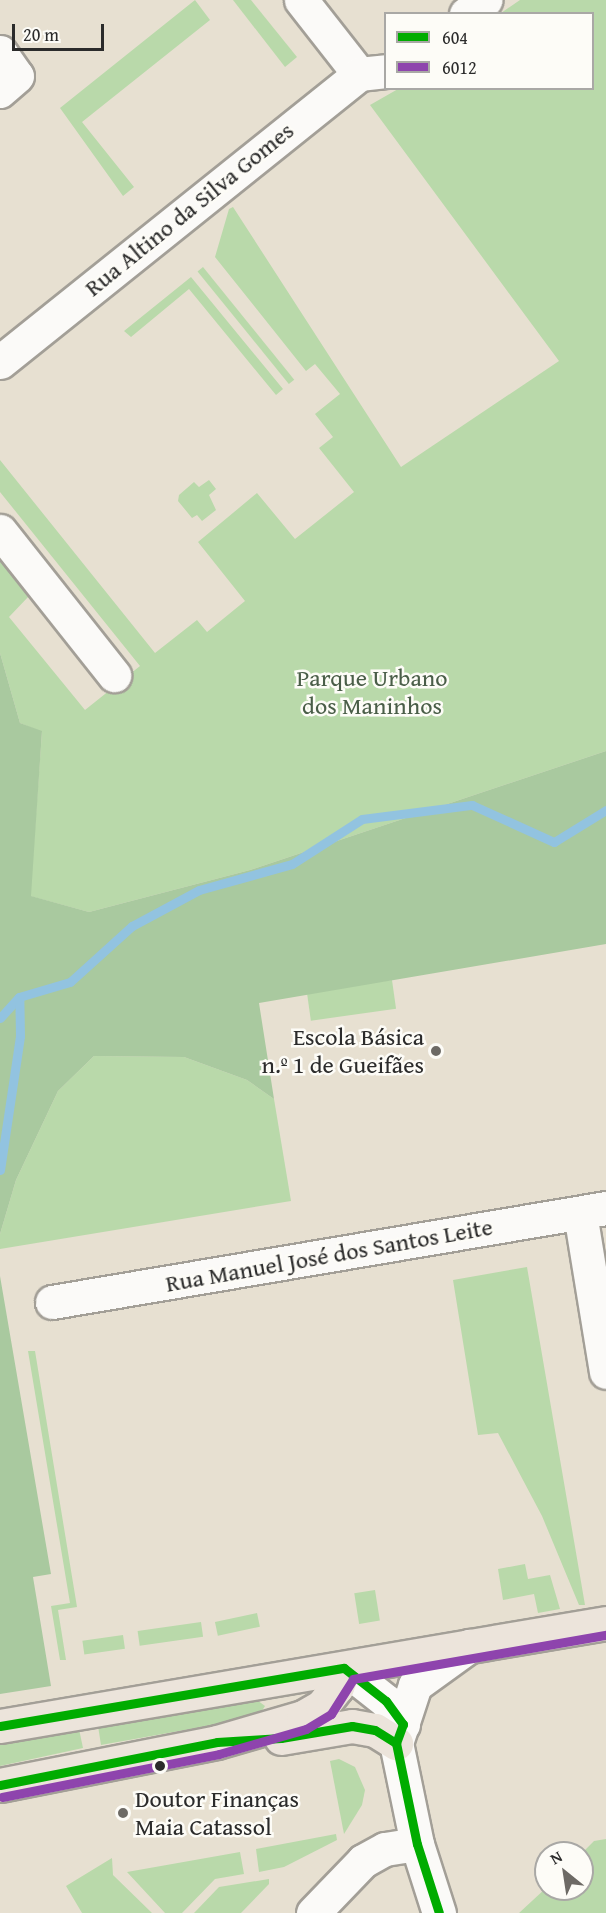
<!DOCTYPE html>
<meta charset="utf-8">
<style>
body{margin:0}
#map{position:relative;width:606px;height:1913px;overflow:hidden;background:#e7e0d1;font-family:"Gentium Book Plus",serif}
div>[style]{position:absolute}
.green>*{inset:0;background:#b9d9aa;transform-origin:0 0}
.forest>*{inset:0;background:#a9c99f}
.stream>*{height:9px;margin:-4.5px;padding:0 4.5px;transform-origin:4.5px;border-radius:4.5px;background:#92c3e0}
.roads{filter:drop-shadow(2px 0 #a39f97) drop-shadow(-2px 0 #a39f97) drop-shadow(0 2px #a39f97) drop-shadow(0 -2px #a39f97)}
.minor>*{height:33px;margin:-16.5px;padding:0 16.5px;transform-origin:16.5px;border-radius:16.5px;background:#fbfaf8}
.major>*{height:33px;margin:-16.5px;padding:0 16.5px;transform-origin:16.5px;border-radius:16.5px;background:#ece4db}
.bus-1>*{height:9px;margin:-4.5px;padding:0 4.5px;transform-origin:4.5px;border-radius:4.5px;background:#00ac00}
.bus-2>*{height:9px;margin:-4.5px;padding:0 4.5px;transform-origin:4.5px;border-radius:4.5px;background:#8e44ad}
.dots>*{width:16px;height:16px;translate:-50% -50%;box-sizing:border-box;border:3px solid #fdfcf7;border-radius:50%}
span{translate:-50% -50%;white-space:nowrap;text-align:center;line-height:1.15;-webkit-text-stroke:5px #fdfcf7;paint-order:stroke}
.street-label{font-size:24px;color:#2b2b2b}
.park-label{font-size:24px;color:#4a5e48}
.poi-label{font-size:24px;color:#2b2b2b}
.right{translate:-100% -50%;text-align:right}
.left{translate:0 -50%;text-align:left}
.legend{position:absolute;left:384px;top:12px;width:210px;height:78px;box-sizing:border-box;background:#fdfcf7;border:2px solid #a9a8a5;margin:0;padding:8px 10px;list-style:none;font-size:18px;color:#2b2b2b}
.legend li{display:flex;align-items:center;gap:12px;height:30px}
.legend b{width:30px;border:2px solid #a9a8a5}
.north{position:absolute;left:534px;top:1841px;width:60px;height:60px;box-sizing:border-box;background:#fdfcf7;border:2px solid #a9a8a5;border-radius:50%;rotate:330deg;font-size:16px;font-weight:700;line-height:24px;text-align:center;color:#2b2b2b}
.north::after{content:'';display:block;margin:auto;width:21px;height:27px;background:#6d6a65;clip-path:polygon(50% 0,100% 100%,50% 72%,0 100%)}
.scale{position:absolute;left:12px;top:24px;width:92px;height:27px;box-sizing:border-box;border:3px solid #2b2b2b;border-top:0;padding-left:8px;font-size:18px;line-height:21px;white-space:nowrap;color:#2b2b2b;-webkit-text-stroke:4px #fdfcf7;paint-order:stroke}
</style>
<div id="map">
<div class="green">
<div style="clip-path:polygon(195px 0,210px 20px,82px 122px,134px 187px,123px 196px,60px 108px)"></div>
<div style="clip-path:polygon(233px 0,251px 0,297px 57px,285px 67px)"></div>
<div style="clip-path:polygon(520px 0,606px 0,606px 751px,250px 870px,89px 912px,30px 896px,42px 732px,20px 723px,0 653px,0 558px,29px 596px,9px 617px,85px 710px,140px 666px,0 492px,0 460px,155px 653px,197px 620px,207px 632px,245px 601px,198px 542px,257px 493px,295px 539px,354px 492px,319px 448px,333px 437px,315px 414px,340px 394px,315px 364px,306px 371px,215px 257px,229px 209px,233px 207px,401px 467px,559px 361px,370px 105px,398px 89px,592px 88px,592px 14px,501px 13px)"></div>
<div style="left:203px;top:267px;width:145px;height:7px;rotate:51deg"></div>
<div style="clip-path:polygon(191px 277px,283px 389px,276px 395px,189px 289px,131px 337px,124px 331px)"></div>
<div style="clip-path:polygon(209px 480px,216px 489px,209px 495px,216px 510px,202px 521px,197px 515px,192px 518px,178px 501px,179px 495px,194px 482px,199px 487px)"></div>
<div style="left:392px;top:980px;width:29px;height:86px;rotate:82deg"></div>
<div style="clip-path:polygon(94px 1056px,184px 1057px,247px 1080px,274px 1099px,291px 1201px,0 1249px,0 1234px,16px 1180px,58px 1091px)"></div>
<div style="clip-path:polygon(527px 1267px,585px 1605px,579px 1605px,542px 1516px,498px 1433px,478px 1435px,453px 1280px)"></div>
<div style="clip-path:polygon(28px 1351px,35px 1351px,77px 1607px,58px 1610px,66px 1660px,60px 1660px,51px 1606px,70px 1603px)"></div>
<div style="clip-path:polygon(525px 1564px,528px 1579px,550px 1575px,560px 1609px,538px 1613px,534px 1594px,503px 1600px,498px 1569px)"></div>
<div style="left:375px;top:1590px;width:31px;height:21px;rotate:81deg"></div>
<div style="left:257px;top:1613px;width:14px;height:43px;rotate:78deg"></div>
<div style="left:201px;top:1622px;width:15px;height:64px;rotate:82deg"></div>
<div style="left:123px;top:1635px;width:14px;height:41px;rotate:82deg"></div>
<div style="clip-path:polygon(257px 1700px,265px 1706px,258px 1717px,101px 1745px,98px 1726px)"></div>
<div style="clip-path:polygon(79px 1729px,83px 1748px,0 1766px,0 1742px)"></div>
<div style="clip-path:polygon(339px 1759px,355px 1767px,365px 1790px,362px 1805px,344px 1834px,330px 1761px)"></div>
<div style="clip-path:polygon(336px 1834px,337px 1840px,284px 1867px,259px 1872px,256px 1849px)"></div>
<div style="clip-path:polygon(606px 1839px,606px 1913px,519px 1913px,546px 1888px,582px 1889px,582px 1853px,594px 1841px)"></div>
<div style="clip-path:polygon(240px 1852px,244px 1874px,215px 1879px,182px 1913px,165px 1913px,127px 1872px)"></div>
<div style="clip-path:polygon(112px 1858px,113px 1875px,152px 1913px,82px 1913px,66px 1886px)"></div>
<div style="clip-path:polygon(269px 1879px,269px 1884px,241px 1913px,194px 1913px,219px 1887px)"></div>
</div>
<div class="forest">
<div style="clip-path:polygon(0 653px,20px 723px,42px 731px,31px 896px,89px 912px,250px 870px,606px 751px,606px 944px,259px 1003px,274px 1099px,247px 1080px,184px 1057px,94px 1056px,58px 1091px,16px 1180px,0 1234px)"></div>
<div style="clip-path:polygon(0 1276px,51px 1574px,33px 1577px,51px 1686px,0 1694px)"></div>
</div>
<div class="stream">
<div style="left:0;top:1018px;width:28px;rotate:-48deg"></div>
<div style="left:19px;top:997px;width:53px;rotate:-16.4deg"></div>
<div style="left:70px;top:982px;width:84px;rotate:-42.1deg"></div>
<div style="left:132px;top:926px;width:76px;rotate:-28.2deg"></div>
<div style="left:199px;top:890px;width:97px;rotate:-15.6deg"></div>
<div style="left:292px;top:864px;width:83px;rotate:-32.7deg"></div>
<div style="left:362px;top:819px;width:111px;rotate:-7.3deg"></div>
<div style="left:472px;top:805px;width:90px;rotate:24.3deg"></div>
<div style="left:554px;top:842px;width:61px;rotate:-31.6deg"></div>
<div style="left:0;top:1170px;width:135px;rotate:-81.5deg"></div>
<div style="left:20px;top:1036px;width:39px;rotate:-91deg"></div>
</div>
<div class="roads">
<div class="minor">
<div style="left:301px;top:0;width:94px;rotate:51.9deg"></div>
<div style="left:466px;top:14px;width:24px;rotate:-36deg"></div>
<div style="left:0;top:52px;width:29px;rotate:55deg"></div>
<div style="left:17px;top:76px;width:23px;rotate:139deg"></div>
<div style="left:0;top:362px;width:460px;rotate:-38.7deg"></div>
<div style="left:359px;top:74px;width:27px;rotate:-6deg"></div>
<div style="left:0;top:531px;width:184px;rotate:51.6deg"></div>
<div style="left:580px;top:1213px;width:161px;rotate:80.7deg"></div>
<div style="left:52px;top:1302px;width:562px;rotate:-9.63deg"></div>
<div style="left:344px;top:1668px;width:53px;rotate:38.2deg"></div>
<div style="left:386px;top:1701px;width:29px;rotate:54deg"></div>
<div style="left:313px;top:1913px;width:72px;rotate:-46.1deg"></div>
<div style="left:363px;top:1861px;width:25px;rotate:-29deg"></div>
<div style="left:385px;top:1849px;width:32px;rotate:-9deg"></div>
<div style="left:439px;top:1913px;width:72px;rotate:-107.7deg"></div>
<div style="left:417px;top:1844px;width:103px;rotate:-101.7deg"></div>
<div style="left:396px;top:1743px;width:61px;rotate:-71.9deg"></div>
<div style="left:415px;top:1685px;width:67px;rotate:-35.8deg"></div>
</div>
<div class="major">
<div style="left:0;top:1726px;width:615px;rotate:-9.65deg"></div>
<div style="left:281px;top:1738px;width:72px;rotate:-9.6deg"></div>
<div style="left:352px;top:1726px;width:23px;rotate:10deg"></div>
<div style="left:375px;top:1730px;width:25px;rotate:32deg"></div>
<div style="left:0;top:1785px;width:221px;rotate:-11.2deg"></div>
<div style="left:217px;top:1742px;width:90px;rotate:-16.2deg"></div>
<div style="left:303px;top:1717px;width:22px;rotate:-30deg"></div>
<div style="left:322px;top:1706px;width:24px;rotate:-52deg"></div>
<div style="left:337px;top:1687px;width:20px;rotate:-70deg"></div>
</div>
</div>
<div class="bus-1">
<div style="left:0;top:1726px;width:349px;rotate:-9.6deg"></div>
<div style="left:344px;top:1668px;width:53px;rotate:38.2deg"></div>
<div style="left:386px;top:1701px;width:29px;rotate:54deg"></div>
<div style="left:403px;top:1724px;width:20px;rotate:110deg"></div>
<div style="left:396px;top:1743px;width:103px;rotate:78.3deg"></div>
<div style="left:417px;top:1844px;width:72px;rotate:72.3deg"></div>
<div style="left:0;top:1785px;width:221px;rotate:-11.2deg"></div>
<div style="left:217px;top:1742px;width:64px;rotate:-3.6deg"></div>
<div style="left:281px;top:1738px;width:72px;rotate:-9.6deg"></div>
<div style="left:352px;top:1726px;width:23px;rotate:10deg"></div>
<div style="left:375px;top:1730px;width:25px;rotate:32deg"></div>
</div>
<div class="bus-2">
<div style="left:2px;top:1797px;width:221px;rotate:-11.2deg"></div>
<div style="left:219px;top:1754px;width:91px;rotate:-16deg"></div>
<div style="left:306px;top:1729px;width:29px;rotate:-31deg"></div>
<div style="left:331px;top:1714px;width:41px;rotate:-57.8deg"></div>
<div style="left:353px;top:1679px;width:257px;rotate:-9.9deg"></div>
</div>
<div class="dots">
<div style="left:436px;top:1051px;background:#6d6a65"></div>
<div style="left:160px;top:1766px;background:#2b2b2b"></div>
<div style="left:123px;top:1813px;background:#6d6a65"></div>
</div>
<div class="street-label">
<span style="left:189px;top:209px;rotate:-39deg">Rua Altino da Silva Gomes</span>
<span style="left:329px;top:1255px;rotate:-10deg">Rua Manuel José dos Santos Leite</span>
</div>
<div class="park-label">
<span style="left:372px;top:692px">Parque Urbano<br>dos Maninhos</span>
</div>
<div class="poi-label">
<span class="right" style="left:424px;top:1051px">Escola Básica<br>n.º 1 de Gueifães</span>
<span class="left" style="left:135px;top:1813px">Doutor Finanças<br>Maia Catassol</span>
</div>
<ul class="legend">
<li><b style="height:8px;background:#00ac00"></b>604</li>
<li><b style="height:8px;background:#8e44ad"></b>6012</li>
</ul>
<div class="north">N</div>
<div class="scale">20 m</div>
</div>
